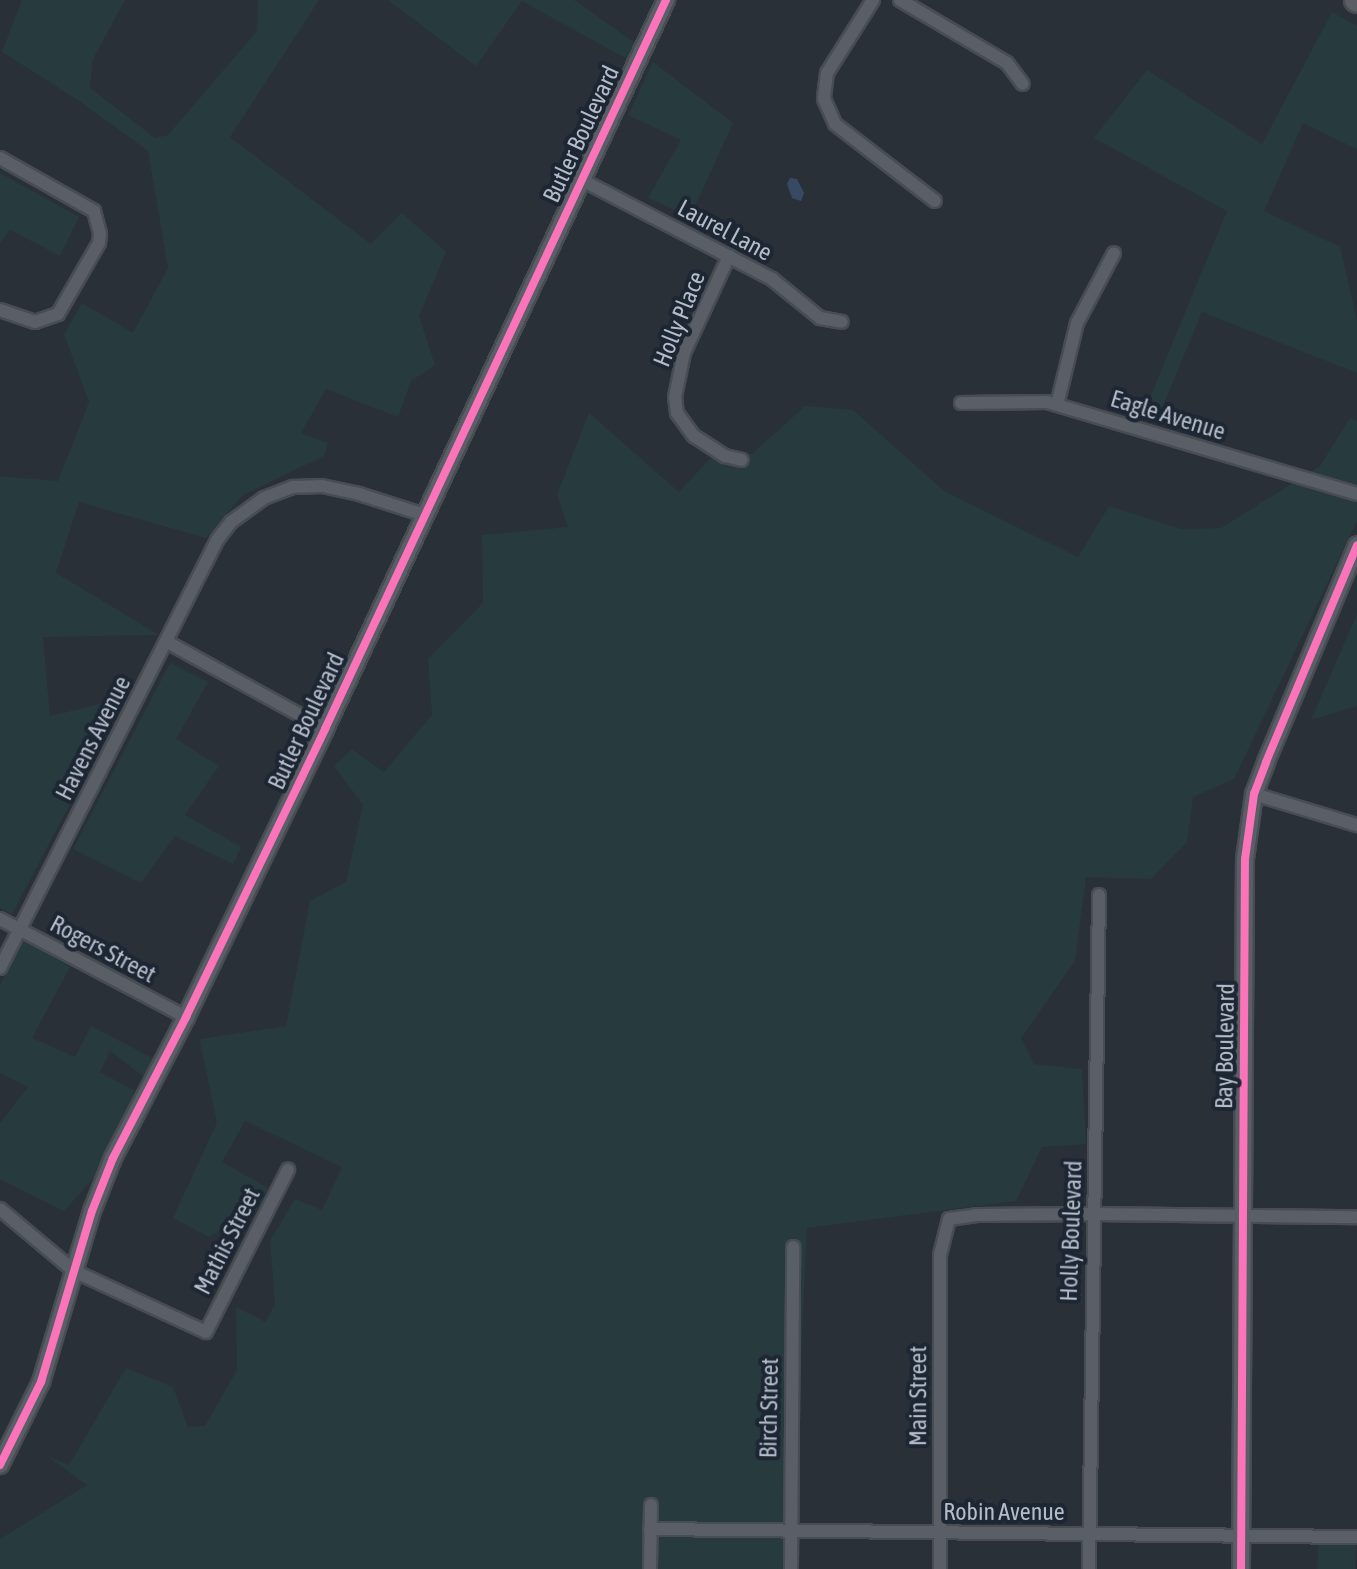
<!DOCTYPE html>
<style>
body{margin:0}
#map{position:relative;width:1357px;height:1569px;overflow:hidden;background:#2a3038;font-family:"Asap Condensed",sans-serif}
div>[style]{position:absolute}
.green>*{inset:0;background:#273a3e;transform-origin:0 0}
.water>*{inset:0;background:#384963}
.roads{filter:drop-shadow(2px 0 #484c53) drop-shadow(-2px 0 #484c53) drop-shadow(0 2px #484c53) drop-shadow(0 -2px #484c53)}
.minor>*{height:12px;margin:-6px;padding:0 6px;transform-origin:6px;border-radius:6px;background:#5a5e66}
.tertiary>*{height:16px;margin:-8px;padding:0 8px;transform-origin:8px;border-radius:8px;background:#5a5e66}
.trunk>*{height:22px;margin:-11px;padding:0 11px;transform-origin:11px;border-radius:11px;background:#5b5f64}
.cycleway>*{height:8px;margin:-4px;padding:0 4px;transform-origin:4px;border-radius:4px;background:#fb73b8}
span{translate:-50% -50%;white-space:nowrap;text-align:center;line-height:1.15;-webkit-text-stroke:8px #1d2633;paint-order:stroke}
.street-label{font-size:24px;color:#b4bcc9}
</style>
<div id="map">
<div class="green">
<div style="clip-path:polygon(22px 0,125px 0,93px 59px,90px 88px,155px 138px,168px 135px,257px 31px,258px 0,319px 0,230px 137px,371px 244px,402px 213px,446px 252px,419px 316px,435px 365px,411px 381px,398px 417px,326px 389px,301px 433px,328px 443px,324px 456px,243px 495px,206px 538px,79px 502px,56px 573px,159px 635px,43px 637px,50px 716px,126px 698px,12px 914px,0 908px,0 476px,58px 481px,89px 402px,64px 334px,82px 303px,133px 333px,168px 268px,148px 151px,81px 102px,2px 52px)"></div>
<div style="clip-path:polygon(388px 0,574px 0,635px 43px,627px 59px,522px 1px,476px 66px)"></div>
<div style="clip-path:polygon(1332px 12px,1357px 26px,1357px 149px,1303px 123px,1264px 211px,1340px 247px,1357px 320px,1357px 373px,1202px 312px,1162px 408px,1146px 407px,1227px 211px,1094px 138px,1147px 70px,1262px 144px)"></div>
<div style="clip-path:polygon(653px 62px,733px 123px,690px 217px,648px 198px,681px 140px,628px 115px)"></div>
<div style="clip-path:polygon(0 173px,79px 217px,60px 256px,10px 230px,0 243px)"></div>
<div style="clip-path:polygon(805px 406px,853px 410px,944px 491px,1078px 557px,1109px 506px,1181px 529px,1221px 528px,1320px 466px,1350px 418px,1357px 421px,1357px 521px,1234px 779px,1193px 797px,1187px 842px,1151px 879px,1086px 877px,1075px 961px,1021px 1038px,1034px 1064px,1082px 1069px,1086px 1144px,1042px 1147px,1016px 1201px,807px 1228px,791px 1569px,0 1569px,0 1539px,87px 1485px,47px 1456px,69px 1465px,126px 1368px,173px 1387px,188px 1427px,205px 1426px,237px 1370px,236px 1307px,265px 1322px,275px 1304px,270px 1241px,295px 1199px,322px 1210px,342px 1167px,245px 1121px,222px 1162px,268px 1188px,257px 1210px,209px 1237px,173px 1218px,217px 1123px,200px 1042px,201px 1039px,286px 1026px,310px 901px,346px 882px,363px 805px,334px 766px,352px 749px,384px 772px,432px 715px,428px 659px,483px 603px,482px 535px,568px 527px,557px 495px,589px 413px,679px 492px,719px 449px,752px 454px)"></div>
<div style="clip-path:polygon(1357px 614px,1357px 706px,1311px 720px)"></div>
<div style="clip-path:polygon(170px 663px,208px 682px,176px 739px,219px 766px,185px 815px,241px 847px,233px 864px,175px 836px,141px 883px,73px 849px)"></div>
<div style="clip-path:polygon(23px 939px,70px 967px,32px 1038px,75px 1057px,91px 1026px,154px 1059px,143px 1076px,110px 1051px,100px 1072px,135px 1091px,98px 1173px,64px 1211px,0 1179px,0 1123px,28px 1087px,0 1073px,0 985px)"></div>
<div style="left:1319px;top:1532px;width:38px;height:37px;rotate:3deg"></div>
</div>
<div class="water">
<div style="clip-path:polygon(790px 178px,797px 179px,804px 193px,801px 201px,792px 198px,787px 184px)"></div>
</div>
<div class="roads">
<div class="minor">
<div style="left:873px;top:0;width:86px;rotate:122.2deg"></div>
<div style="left:827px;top:73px;width:26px;rotate:97deg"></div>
<div style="left:824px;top:99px;width:27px;rotate:66deg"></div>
<div style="left:835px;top:124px;width:126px;rotate:37.6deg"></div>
<div style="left:900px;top:0;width:124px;rotate:30.5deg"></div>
<div style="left:1007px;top:63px;width:26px;rotate:53deg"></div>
<div style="left:0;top:158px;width:108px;rotate:29.4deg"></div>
<div style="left:94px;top:211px;width:24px;rotate:75deg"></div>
<div style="left:100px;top:234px;width:9px;rotate:96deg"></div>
<div style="left:99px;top:243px;width:82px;rotate:120deg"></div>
<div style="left:58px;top:314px;width:24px;rotate:161deg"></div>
<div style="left:35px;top:322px;width:37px;rotate:-161deg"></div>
<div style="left:582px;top:180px;width:214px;rotate:27.5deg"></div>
<div style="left:772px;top:279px;width:62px;rotate:39.1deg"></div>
<div style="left:820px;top:318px;width:22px;rotate:10deg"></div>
<div style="left:729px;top:256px;width:107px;rotate:114.9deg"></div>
<div style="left:684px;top:353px;width:45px;rotate:101.6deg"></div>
<div style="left:675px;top:397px;width:16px;rotate:83deg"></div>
<div style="left:677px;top:413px;width:29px;rotate:54deg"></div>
<div style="left:694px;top:436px;width:37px;rotate:33deg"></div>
<div style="left:725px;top:456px;width:17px;rotate:13deg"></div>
<div style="left:961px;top:403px;width:86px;rotate:-0.7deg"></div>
<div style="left:1047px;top:402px;width:323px;rotate:16.5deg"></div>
<div style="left:1057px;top:405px;width:84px;rotate:-76.3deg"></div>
<div style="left:1077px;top:323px;width:79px;rotate:-62.1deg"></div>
<div style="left:167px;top:642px;width:180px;rotate:28.8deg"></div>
<div style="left:1254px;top:794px;width:108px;rotate:16.8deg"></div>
<div style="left:0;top:919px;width:210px;rotate:27.8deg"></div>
<div style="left:0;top:968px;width:480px;rotate:-63.1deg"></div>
<div style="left:217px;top:540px;width:23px;rotate:-52deg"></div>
<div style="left:231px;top:522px;width:41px;rotate:-36deg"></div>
<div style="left:264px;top:498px;width:31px;rotate:-21deg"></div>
<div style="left:293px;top:487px;width:29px;rotate:-2deg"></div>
<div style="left:322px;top:486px;width:38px;rotate:12deg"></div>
<div style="left:359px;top:494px;width:69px;rotate:17.7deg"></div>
<div style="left:0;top:1209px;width:97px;rotate:40deg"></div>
<div style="left:74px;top:1271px;width:145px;rotate:24.8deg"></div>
<div style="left:206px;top:1332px;width:182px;rotate:-63.2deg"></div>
<div style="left:650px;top:1529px;width:707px;rotate:0.65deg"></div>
<div style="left:650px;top:1569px;width:64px;rotate:-89.1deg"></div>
<div style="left:791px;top:1569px;width:322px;rotate:-89.6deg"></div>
<div style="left:940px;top:1569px;width:314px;rotate:-90deg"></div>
<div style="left:940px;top:1255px;width:37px;rotate:-76deg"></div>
<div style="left:949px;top:1219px;width:28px;rotate:-8deg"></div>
<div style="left:977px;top:1215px;width:118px;rotate:-0.5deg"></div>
<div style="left:1095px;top:1214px;width:262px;rotate:0.7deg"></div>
<div style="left:1089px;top:1569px;width:674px;rotate:-89.15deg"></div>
</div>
<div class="tertiary">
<div style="left:0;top:1465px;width:93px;rotate:-63.7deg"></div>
<div style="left:41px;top:1382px;width:178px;rotate:-73.4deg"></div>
<div style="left:92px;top:1211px;width:57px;rotate:-68.4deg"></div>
<div style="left:113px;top:1158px;width:159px;rotate:-62.6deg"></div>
<div style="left:186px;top:1017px;width:320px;rotate:-64.2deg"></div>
<div style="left:325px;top:729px;width:805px;rotate:-64.93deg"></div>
<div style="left:1241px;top:1569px;width:710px;rotate:-89.68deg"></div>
<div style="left:1245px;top:859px;width:66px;rotate:-82.1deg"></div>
<div style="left:1254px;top:794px;width:34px;rotate:-69deg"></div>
<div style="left:1266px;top:762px;width:235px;rotate:-67.2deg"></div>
</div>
<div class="trunk">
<div style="left:1356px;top:0;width:1px;rotate:45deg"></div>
</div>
</div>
<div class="cycleway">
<div style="left:0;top:1465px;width:93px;rotate:-63.7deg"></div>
<div style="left:41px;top:1382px;width:178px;rotate:-73.4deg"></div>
<div style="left:92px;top:1211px;width:57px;rotate:-68.4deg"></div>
<div style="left:113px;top:1158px;width:159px;rotate:-62.6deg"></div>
<div style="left:186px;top:1017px;width:320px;rotate:-64.2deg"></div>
<div style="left:325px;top:729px;width:805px;rotate:-64.93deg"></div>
<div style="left:1241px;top:1569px;width:710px;rotate:-89.68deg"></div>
<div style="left:1245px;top:859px;width:66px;rotate:-82.1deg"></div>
<div style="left:1254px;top:794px;width:34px;rotate:-69deg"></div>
<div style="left:1266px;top:762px;width:235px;rotate:-67.2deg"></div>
</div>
<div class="street-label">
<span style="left:581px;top:134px;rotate:-65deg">Butler Boulevard</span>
<span style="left:725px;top:230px;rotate:28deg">Laurel Lane</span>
<span style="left:679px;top:319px;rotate:-68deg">Holly Place</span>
<span style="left:1168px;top:415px;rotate:17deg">Eagle Avenue</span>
<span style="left:306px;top:721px;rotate:-65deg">Butler Boulevard</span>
<span style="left:93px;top:738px;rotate:-63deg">Havens Avenue</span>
<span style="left:103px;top:949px;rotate:28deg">Rogers Street</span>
<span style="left:1225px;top:1046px;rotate:-89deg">Bay Boulevard</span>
<span style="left:1071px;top:1231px;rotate:-88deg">Holly Boulevard</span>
<span style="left:227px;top:1241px;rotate:-63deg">Mathis Street</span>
<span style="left:918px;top:1396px;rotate:-90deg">Main Street</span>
<span style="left:769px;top:1408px;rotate:-89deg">Birch Street</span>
<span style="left:1004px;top:1512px">Robin Avenue</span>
</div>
</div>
